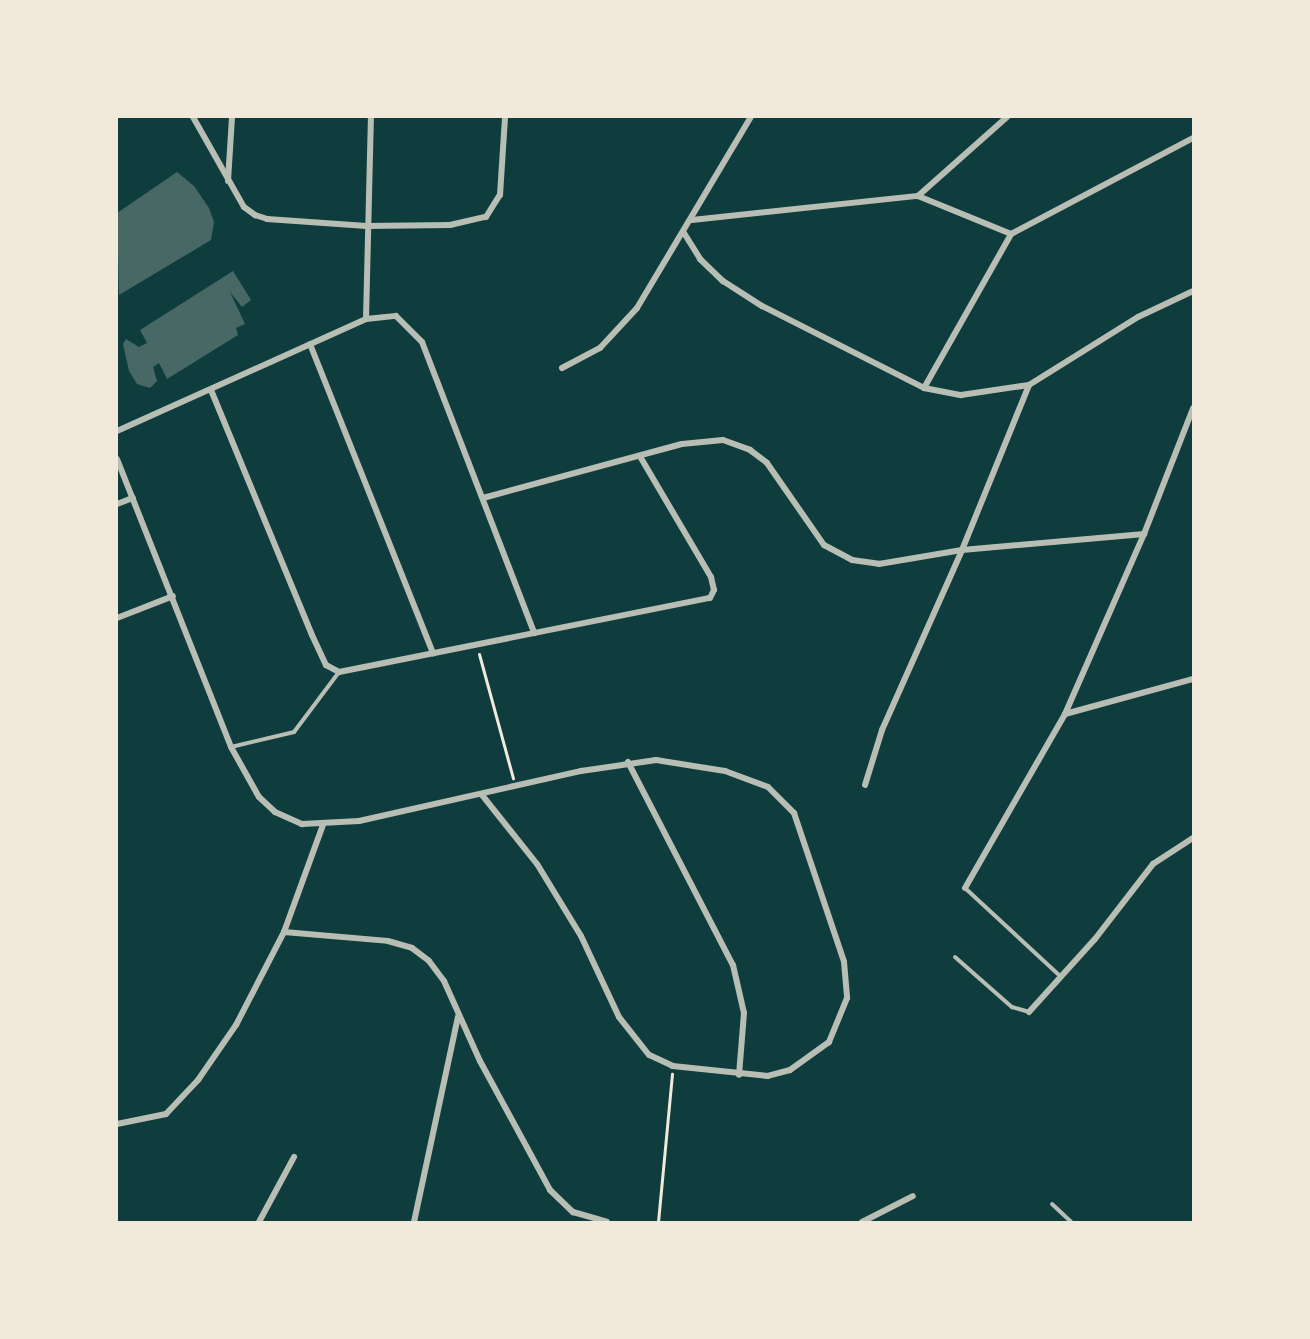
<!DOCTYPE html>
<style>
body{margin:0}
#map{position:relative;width:1310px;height:1339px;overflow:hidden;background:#0f3d3e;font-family:"Alegreya Sans",sans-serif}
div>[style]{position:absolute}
.building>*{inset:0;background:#486865}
.path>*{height:3px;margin:-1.5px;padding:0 1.5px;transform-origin:1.5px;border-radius:1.5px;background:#f1e9da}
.service>*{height:4px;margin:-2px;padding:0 2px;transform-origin:2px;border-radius:2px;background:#b8beb3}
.minor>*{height:6px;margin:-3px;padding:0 3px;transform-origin:3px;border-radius:3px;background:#b8beb3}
span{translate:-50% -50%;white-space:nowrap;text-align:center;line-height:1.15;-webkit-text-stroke:4.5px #f1e9da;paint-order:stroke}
.frame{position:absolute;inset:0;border:118px solid #f1e9da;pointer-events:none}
</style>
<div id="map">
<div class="building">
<div style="clip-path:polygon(177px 172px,194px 186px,209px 208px,214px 222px,211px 240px,119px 295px,117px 213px)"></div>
<div style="clip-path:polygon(233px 271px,251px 300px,242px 307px,230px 292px,245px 324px,236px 328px,238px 335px,167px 379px,159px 363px,153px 367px,157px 381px,150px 388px,137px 384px,129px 371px,123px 344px,126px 339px,139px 347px,147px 343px,140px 330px)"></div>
</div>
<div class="path">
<div style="left:479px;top:654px;width:129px;rotate:74.7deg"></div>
<div style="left:658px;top:1222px;width:149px;rotate:-84.6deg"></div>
</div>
<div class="service">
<div style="left:231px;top:747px;width:65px;rotate:-13.4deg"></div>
<div style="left:294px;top:732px;width:75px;rotate:-53.1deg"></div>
<div style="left:965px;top:888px;width:131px;rotate:42.8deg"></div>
<div style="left:955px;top:957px;width:76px;rotate:41.3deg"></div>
<div style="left:1012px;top:1007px;width:18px;rotate:16deg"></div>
<div style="left:1052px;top:1204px;width:26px;rotate:43deg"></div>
</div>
<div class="minor">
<div style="left:193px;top:117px;width:103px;rotate:60.5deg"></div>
<div style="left:244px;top:207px;width:14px;rotate:36deg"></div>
<div style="left:255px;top:215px;width:13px;rotate:18deg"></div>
<div style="left:267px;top:219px;width:100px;rotate:4deg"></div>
<div style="left:367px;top:226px;width:83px;rotate:-0.7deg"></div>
<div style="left:450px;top:225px;width:37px;rotate:-13deg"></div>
<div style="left:486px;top:217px;width:26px;rotate:-58deg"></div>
<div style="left:500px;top:195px;width:78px;rotate:-86.3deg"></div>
<div style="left:228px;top:181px;width:64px;rotate:-86.4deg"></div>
<div style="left:918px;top:196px;width:100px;rotate:22.2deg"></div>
<div style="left:1011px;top:234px;width:206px;rotate:-27.8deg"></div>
<div style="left:692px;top:220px;width:227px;rotate:-6.1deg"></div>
<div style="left:918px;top:196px;width:119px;rotate:-41.6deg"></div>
<div style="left:684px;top:233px;width:31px;rotate:58deg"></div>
<div style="left:700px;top:259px;width:32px;rotate:44deg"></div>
<div style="left:723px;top:281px;width:46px;rotate:32.7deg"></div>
<div style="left:762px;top:306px;width:182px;rotate:26.8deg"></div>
<div style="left:924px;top:388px;width:38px;rotate:11deg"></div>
<div style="left:961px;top:395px;width:69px;rotate:-8.4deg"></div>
<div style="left:1029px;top:385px;width:128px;rotate:-32deg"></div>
<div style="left:1138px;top:317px;width:61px;rotate:-25.3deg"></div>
<div style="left:366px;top:319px;width:202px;rotate:-88.6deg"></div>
<div style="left:310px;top:344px;width:333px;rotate:68.3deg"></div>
<div style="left:562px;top:368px;width:43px;rotate:-27.8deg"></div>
<div style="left:600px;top:348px;width:54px;rotate:-47.2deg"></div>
<div style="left:637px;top:308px;width:222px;rotate:-59.2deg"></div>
<div style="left:924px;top:388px;width:177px;rotate:-60.5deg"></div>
<div style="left:211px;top:390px;width:265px;rotate:67.6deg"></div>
<div style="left:312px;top:635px;width:33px;rotate:65deg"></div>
<div style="left:326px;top:665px;width:15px;rotate:28deg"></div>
<div style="left:339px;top:672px;width:378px;rotate:-11.3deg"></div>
<div style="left:710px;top:598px;width:9px;rotate:-63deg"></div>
<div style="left:714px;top:590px;width:13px;rotate:-103deg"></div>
<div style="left:711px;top:577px;width:138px;rotate:-120.5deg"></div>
<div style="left:117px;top:431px;width:273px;rotate:-24.2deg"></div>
<div style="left:366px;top:319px;width:30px;rotate:-6deg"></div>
<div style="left:396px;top:316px;width:37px;rotate:45deg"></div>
<div style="left:422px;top:342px;width:312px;rotate:68.9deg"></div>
<div style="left:117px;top:459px;width:310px;rotate:68.4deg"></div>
<div style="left:231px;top:747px;width:57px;rotate:60.8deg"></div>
<div style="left:259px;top:797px;width:22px;rotate:43deg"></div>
<div style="left:275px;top:812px;width:30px;rotate:24deg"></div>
<div style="left:302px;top:824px;width:57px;rotate:-3deg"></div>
<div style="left:359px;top:821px;width:228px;rotate:-12.7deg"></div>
<div style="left:581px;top:771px;width:76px;rotate:-8.3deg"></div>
<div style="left:656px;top:760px;width:70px;rotate:9.1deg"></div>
<div style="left:725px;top:771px;width:46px;rotate:20.4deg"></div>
<div style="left:768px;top:787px;width:37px;rotate:45deg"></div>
<div style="left:794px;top:813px;width:157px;rotate:71.4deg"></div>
<div style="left:844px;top:962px;width:36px;rotate:85deg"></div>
<div style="left:847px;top:998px;width:48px;rotate:112.2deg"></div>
<div style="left:829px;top:1042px;width:48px;rotate:144.3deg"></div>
<div style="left:790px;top:1070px;width:23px;rotate:165deg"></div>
<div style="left:768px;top:1076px;width:96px;rotate:-174deg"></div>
<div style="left:673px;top:1066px;width:26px;rotate:-155deg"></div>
<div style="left:649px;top:1055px;width:48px;rotate:-128.3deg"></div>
<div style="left:619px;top:1017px;width:89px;rotate:-115.1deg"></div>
<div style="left:581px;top:936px;width:84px;rotate:-121.4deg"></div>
<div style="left:537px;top:864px;width:88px;rotate:-128.6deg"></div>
<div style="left:483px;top:498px;width:206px;rotate:-15.2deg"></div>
<div style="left:682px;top:444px;width:41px;rotate:-5.6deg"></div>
<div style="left:723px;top:440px;width:29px;rotate:20deg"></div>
<div style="left:750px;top:450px;width:21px;rotate:37deg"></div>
<div style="left:767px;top:463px;width:100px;rotate:55.2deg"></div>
<div style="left:824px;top:545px;width:32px;rotate:28deg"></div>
<div style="left:852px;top:560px;width:27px;rotate:8deg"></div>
<div style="left:879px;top:564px;width:84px;rotate:-9.6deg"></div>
<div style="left:962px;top:550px;width:183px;rotate:-5deg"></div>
<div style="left:117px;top:504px;width:17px;rotate:-21deg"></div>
<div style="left:117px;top:618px;width:60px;rotate:-21.4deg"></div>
<div style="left:1065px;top:714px;width:133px;rotate:-15.3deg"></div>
<div style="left:628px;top:762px;width:229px;rotate:62.7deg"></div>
<div style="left:733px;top:965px;width:49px;rotate:77.1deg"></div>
<div style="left:744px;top:1013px;width:62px;rotate:94.6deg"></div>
<div style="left:865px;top:785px;width:58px;rotate:-72.8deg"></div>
<div style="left:882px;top:730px;width:197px;rotate:-66deg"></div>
<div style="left:962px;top:550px;width:178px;rotate:-67.9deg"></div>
<div style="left:965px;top:888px;width:201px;rotate:-60.1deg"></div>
<div style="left:1065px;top:714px;width:197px;rotate:-66.3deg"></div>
<div style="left:1144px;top:534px;width:135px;rotate:-68.7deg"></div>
<div style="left:284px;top:932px;width:104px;rotate:4.9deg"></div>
<div style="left:388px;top:941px;width:25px;rotate:16deg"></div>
<div style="left:412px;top:948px;width:21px;rotate:37deg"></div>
<div style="left:429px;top:961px;width:25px;rotate:53deg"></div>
<div style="left:444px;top:981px;width:88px;rotate:65.8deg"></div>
<div style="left:480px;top:1061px;width:147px;rotate:61.5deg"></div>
<div style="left:550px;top:1190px;width:32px;rotate:44deg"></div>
<div style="left:573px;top:1212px;width:35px;rotate:16deg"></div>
<div style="left:1029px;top:1012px;width:98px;rotate:-47.9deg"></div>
<div style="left:1095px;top:939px;width:95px;rotate:-52.3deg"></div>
<div style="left:1153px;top:864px;width:48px;rotate:-33deg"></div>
<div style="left:117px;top:1124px;width:50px;rotate:-11.5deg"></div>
<div style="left:166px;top:1114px;width:47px;rotate:-46.7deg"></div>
<div style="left:198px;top:1080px;width:67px;rotate:-55.4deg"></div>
<div style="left:236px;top:1025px;width:105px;rotate:-62.7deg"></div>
<div style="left:284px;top:932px;width:114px;rotate:-70deg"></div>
<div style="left:259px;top:1222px;width:74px;rotate:-61.7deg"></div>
<div style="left:414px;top:1222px;width:210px;rotate:-77.9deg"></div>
<div style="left:862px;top:1222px;width:57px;rotate:-27deg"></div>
</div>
<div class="frame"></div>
</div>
